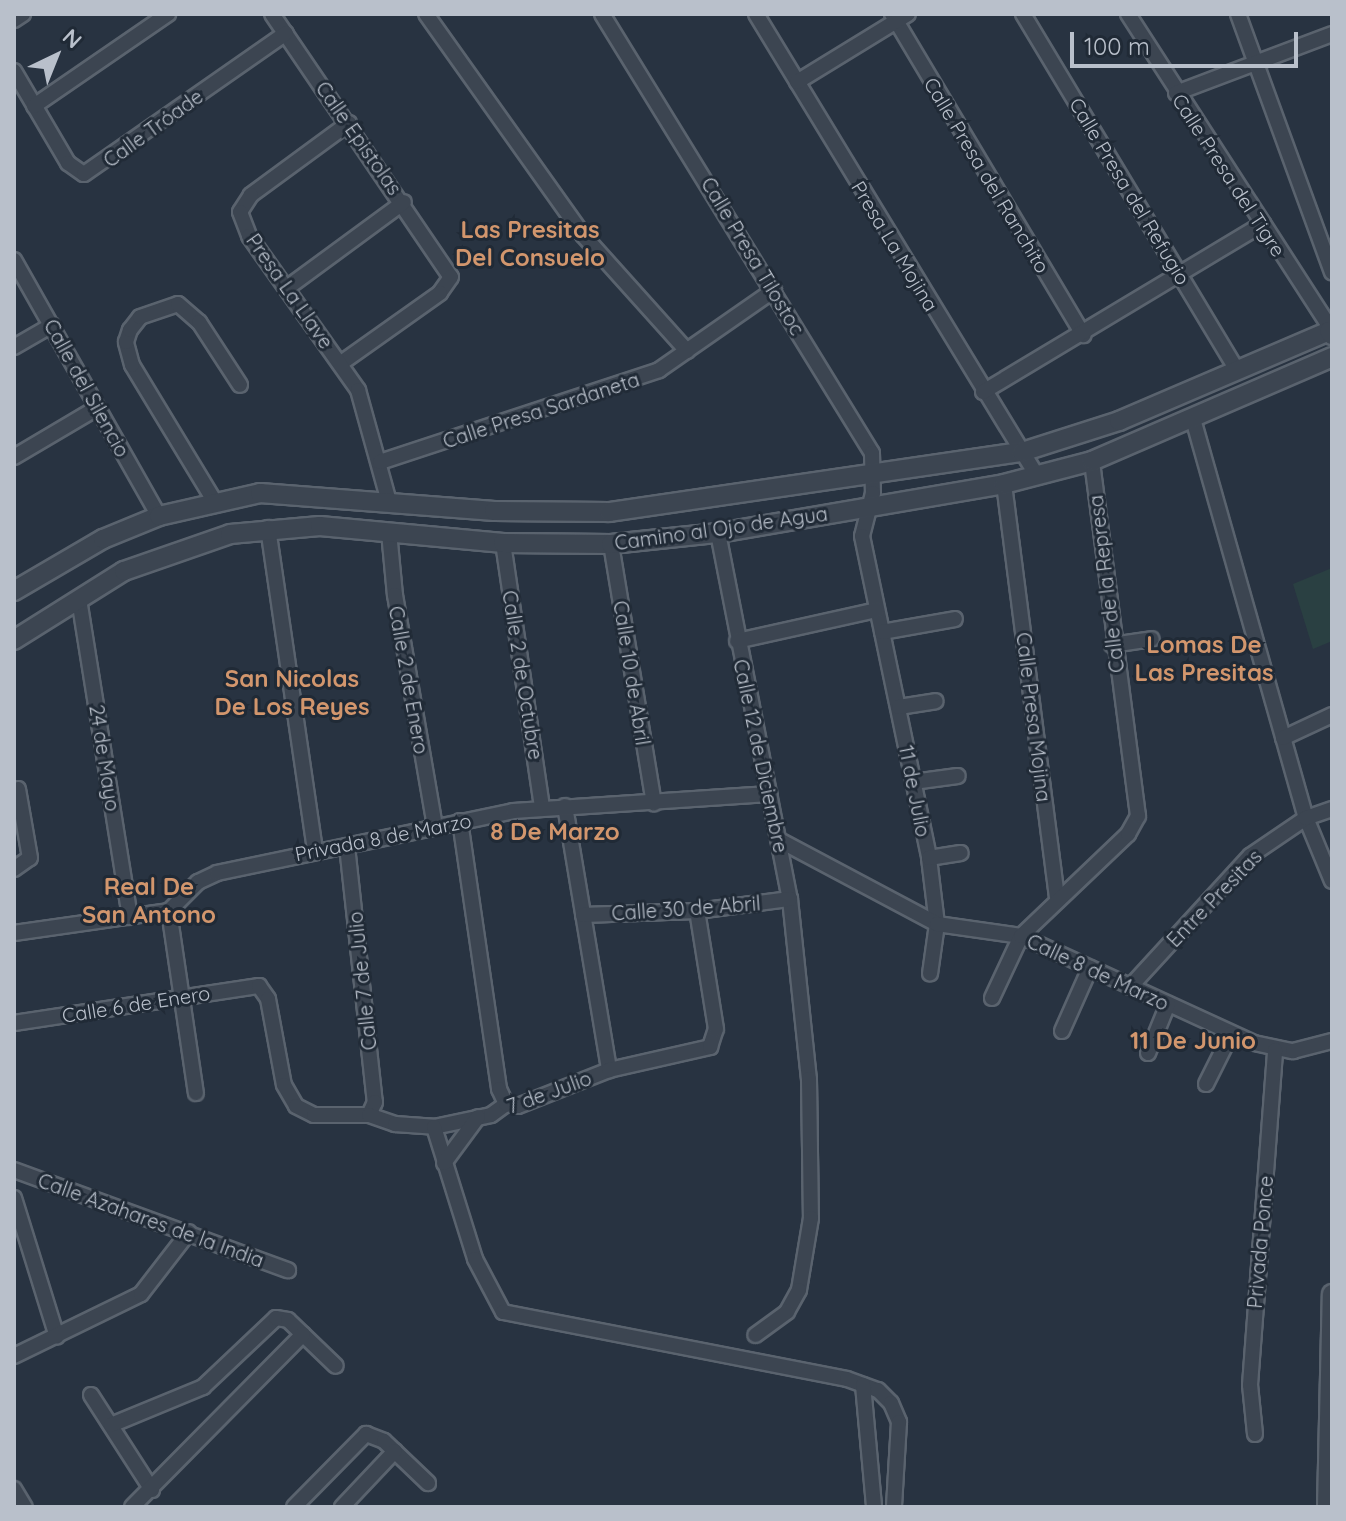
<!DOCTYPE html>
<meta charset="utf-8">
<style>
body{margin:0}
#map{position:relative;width:1346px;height:1521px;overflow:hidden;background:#283341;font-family:Quicksand,sans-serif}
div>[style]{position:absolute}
.green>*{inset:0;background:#2a4042}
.roads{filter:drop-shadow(2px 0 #5a636e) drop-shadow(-2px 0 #5a636e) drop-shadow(0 2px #5a636e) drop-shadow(0 -2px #5a636e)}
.minor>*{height:14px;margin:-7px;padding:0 7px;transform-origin:7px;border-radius:7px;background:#3c4551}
.tertiary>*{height:18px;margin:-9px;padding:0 9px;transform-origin:9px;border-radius:9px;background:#3c4551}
span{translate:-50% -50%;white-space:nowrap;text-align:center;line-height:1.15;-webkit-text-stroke:6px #202a36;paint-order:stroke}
.street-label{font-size:20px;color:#b9c0cb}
.quarter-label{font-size:24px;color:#d2966d;font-weight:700}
.frame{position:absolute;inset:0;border:16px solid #b9c0cb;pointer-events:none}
.north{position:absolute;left:16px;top:16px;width:80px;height:80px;-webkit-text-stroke:6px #202a36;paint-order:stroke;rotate:43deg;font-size:22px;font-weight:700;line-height:32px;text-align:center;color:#b9c0cb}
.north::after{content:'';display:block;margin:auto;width:28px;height:36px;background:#b9c0cb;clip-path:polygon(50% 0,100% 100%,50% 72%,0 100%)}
.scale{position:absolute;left:1070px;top:32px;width:228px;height:36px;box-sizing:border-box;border:4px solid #b9c0cb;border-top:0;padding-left:10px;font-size:24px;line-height:28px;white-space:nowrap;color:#b9c0cb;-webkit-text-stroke:6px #202a36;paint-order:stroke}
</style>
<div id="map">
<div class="green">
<div style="clip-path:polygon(1332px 568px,1332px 641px,1313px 649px,1293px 584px)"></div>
</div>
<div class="roads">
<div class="minor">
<div style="left:272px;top:14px;width:318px;rotate:55.8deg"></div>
<div style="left:451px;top:277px;width:19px;rotate:125deg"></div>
<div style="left:440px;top:293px;width:121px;rotate:144.7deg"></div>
<div style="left:426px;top:14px;width:271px;rotate:54.6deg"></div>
<div style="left:583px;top:235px;width:156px;rotate:48.1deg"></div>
<div style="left:602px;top:14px;width:515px;rotate:58.41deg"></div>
<div style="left:872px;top:453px;width:40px;rotate:88.6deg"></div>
<div style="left:873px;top:493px;width:44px;rotate:104.3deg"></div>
<div style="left:862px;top:536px;width:329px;rotate:78.2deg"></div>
<div style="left:929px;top:858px;width:66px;rotate:83.1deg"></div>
<div style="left:937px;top:924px;width:50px;rotate:98deg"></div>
<div style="left:756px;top:14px;width:541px;rotate:58.69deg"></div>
<div style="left:892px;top:14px;width:374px;rotate:59.2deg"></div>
<div style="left:1023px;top:14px;width:413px;rotate:59deg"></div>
<div style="left:1128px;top:14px;width:376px;rotate:57.2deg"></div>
<div style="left:1238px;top:14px;width:275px;rotate:70deg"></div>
<div style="left:14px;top:20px;width:11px;rotate:-34deg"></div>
<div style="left:14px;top:71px;width:107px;rotate:59.6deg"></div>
<div style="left:68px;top:163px;width:19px;rotate:35deg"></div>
<div style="left:84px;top:174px;width:246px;rotate:-34.9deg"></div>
<div style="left:797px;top:82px;width:130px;rotate:-31.5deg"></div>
<div style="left:1176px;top:93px;width:167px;rotate:-20.7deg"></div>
<div style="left:34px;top:106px;width:163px;rotate:-34.5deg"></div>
<div style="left:349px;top:123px;width:122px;rotate:143.7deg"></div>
<div style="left:251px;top:195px;width:20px;rotate:123deg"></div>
<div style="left:240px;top:212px;width:26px;rotate:69deg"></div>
<div style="left:249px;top:236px;width:189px;rotate:54.7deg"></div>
<div style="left:358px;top:390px;width:116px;rotate:74.5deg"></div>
<div style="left:14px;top:260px;width:294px;rotate:60.5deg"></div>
<div style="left:287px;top:288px;width:145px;rotate:-36.3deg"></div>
<div style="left:14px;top:347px;width:44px;rotate:-30.1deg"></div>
<div style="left:983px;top:392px;width:327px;rotate:-31deg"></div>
<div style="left:1193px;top:419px;width:415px;rotate:74.2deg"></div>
<div style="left:1306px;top:818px;width:68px;rotate:67.6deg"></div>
<div style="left:14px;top:457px;width:96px;rotate:-30.6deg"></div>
<div style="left:380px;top:462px;width:294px;rotate:-18.2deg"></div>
<div style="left:659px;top:370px;width:140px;rotate:-34.8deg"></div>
<div style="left:1004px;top:484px;width:416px;rotate:82.7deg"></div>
<div style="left:215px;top:502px;width:160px;rotate:-121.2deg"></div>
<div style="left:132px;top:365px;width:24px;rotate:-105deg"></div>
<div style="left:126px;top:342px;width:13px;rotate:-72deg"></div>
<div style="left:130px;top:330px;width:16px;rotate:-52deg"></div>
<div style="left:140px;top:317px;width:40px;rotate:-18.9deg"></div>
<div style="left:178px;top:304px;width:28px;rotate:41deg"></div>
<div style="left:199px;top:322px;width:75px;rotate:56.9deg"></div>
<div style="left:268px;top:528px;width:327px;rotate:81.7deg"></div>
<div style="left:389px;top:532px;width:63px;rotate:84.6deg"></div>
<div style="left:395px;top:595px;width:235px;rotate:80.2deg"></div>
<div style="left:718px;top:533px;width:373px;rotate:78.9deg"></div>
<div style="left:790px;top:899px;width:181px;rotate:84deg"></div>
<div style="left:809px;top:1079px;width:139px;rotate:89.2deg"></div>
<div style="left:811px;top:1218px;width:73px;rotate:99.5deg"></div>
<div style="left:799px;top:1290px;width:25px;rotate:119deg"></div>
<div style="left:787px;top:1312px;width:39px;rotate:144deg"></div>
<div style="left:503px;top:543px;width:268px;rotate:81.6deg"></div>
<div style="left:611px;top:544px;width:263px;rotate:80.6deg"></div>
<div style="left:79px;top:599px;width:322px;rotate:80.9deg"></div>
<div style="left:882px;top:632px;width:74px;rotate:-10.1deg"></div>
<div style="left:737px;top:641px;width:143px;rotate:-12.5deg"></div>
<div style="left:1112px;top:645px;width:40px;rotate:-8.5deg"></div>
<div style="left:899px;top:707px;width:37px;rotate:-9deg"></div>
<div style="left:1283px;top:738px;width:54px;rotate:-25.1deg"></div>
<div style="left:913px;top:782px;width:45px;rotate:-7.6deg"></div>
<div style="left:565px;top:806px;width:268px;rotate:80.5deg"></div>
<div style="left:460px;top:821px;width:271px;rotate:81.7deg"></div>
<div style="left:499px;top:1089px;width:17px;rotate:65deg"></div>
<div style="left:779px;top:840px;width:179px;rotate:28deg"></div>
<div style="left:937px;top:924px;width:85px;rotate:8.1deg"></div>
<div style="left:1021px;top:936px;width:256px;rotate:24.7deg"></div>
<div style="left:1254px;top:1043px;width:40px;rotate:12deg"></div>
<div style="left:1293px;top:1051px;width:40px;rotate:-14.4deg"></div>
<div style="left:347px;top:846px;width:258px;rotate:83.8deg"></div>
<div style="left:375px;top:1102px;width:14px;rotate:115deg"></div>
<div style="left:929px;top:858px;width:32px;rotate:-9deg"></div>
<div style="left:14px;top:869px;width:19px;rotate:-35deg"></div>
<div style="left:30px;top:858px;width:70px;rotate:-99.9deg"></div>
<div style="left:169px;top:911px;width:184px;rotate:81.6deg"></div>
<div style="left:583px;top:915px;width:114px;rotate:-2deg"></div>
<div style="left:697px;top:911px;width:94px;rotate:-7.4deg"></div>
<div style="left:14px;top:933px;width:157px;rotate:-8.1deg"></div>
<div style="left:169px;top:911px;width:41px;rotate:-45deg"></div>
<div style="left:198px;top:882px;width:21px;rotate:-25deg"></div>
<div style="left:217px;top:873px;width:302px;rotate:-11.8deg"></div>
<div style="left:513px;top:811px;width:257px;rotate:-3.8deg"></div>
<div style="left:1130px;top:987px;width:178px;rotate:-47.5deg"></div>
<div style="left:1250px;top:856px;width:68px;rotate:-34.2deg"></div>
<div style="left:1306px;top:818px;width:28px;rotate:-19deg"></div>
<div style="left:992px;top:998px;width:68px;rotate:-64.9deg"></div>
<div style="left:1021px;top:936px;width:148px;rotate:-43.6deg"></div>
<div style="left:1128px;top:834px;width:21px;rotate:-61deg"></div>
<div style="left:1138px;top:816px;width:358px;rotate:-97.4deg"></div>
<div style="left:14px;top:1023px;width:248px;rotate:-8.6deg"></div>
<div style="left:259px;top:986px;width:16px;rotate:55deg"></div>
<div style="left:268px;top:999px;width:87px;rotate:79.5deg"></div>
<div style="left:284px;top:1085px;width:24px;rotate:60deg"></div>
<div style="left:296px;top:1106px;width:20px;rotate:27deg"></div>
<div style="left:314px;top:1115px;width:55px"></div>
<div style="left:369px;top:1115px;width:28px;rotate:19deg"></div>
<div style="left:395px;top:1124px;width:39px;rotate:4deg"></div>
<div style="left:434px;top:1127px;width:58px;rotate:-11.9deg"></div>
<div style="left:491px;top:1115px;width:19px;rotate:-36deg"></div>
<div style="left:506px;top:1104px;width:12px;rotate:9deg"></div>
<div style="left:518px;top:1106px;width:98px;rotate:-21.6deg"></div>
<div style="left:609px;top:1070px;width:104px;rotate:-12.8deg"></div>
<div style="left:710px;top:1047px;width:19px;rotate:-72deg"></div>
<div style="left:716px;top:1029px;width:120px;rotate:-99.1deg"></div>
<div style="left:1062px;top:1031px;width:69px;rotate:-66deg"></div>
<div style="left:1148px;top:1053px;width:53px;rotate:-67.8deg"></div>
<div style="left:1206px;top:1084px;width:56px;rotate:-63.4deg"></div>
<div style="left:434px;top:1127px;width:138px;rotate:72.7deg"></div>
<div style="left:475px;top:1259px;width:60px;rotate:62.2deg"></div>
<div style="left:503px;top:1312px;width:350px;rotate:11deg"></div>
<div style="left:847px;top:1379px;width:33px;rotate:20deg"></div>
<div style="left:878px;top:1390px;width:18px;rotate:45deg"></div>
<div style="left:891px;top:1403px;width:21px;rotate:67deg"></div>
<div style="left:899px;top:1422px;width:85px;rotate:93.4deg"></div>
<div style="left:444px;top:1163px;width:57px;rotate:-53.5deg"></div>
<div style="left:14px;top:1170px;width:292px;rotate:20.1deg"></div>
<div style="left:14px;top:1198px;width:145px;rotate:72.8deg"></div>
<div style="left:14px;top:1356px;width:141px;rotate:-26deg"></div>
<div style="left:141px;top:1294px;width:78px;rotate:-52.3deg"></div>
<div style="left:863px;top:1385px;width:122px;rotate:84.8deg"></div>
<div style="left:91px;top:1395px;width:113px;rotate:57.3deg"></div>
<div style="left:111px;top:1425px;width:100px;rotate:-22.4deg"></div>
<div style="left:203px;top:1387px;width:100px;rotate:-43.4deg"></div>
<div style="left:276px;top:1318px;width:12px;rotate:9deg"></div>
<div style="left:288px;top:1320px;width:66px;rotate:43.8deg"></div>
<div style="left:1255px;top:1434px;width:49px;rotate:-95.8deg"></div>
<div style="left:1250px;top:1385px;width:336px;rotate:-85.7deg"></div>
<div style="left:14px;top:1489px;width:21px;rotate:59deg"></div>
<div style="left:132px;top:1507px;width:243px;rotate:-45.3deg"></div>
<div style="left:294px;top:1507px;width:103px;rotate:-45.4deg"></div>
<div style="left:366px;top:1434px;width:19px;rotate:21deg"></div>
<div style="left:384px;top:1441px;width:61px;rotate:43.7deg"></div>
<div style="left:342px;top:1507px;width:77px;rotate:-46.6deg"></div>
</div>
<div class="tertiary">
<div style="left:14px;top:591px;width:103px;rotate:-30.3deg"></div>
<div style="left:103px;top:539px;width:61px;rotate:-22.3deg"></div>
<div style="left:159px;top:516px;width:104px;rotate:-12.8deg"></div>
<div style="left:260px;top:493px;width:235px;rotate:4.4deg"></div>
<div style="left:494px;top:511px;width:115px;rotate:0.5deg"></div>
<div style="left:609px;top:512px;width:417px;rotate:-8.3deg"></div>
<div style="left:1022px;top:452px;width:102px;rotate:-17.7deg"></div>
<div style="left:1119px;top:421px;width:228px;rotate:-23.2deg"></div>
<div style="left:1329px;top:331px;width:5px;rotate:53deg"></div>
<div style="left:14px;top:640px;width:130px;rotate:-32.1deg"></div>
<div style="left:124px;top:571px;width:112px;rotate:-19.2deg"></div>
<div style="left:230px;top:534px;width:90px;rotate:-5.1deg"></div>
<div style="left:320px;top:526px;width:184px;rotate:5.3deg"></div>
<div style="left:503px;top:543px;width:108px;rotate:0.5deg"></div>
<div style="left:611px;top:544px;width:108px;rotate:-5.9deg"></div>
<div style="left:718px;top:533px;width:290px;rotate:-9.7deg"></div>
<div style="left:1004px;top:484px;width:91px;rotate:-14.6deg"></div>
<div style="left:1092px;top:461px;width:262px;rotate:-23.4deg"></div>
<div style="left:1327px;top:1507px;width:213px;rotate:-88.7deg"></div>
</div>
</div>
<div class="street-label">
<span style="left:153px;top:128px;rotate:-36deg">Calle Tróade</span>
<span style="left:359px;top:138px;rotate:55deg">Calle Epistolas</span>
<span style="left:987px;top:175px;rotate:59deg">Calle Presa del Ranchito</span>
<span style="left:1229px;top:175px;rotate:57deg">Calle Presa del Tigre</span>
<span style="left:1130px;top:191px;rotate:59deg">Calle Presa del Refugio</span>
<span style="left:895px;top:246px;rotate:59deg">Presa La Mojina</span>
<span style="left:753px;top:256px;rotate:59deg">Calle Presa Tilostoc</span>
<span style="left:290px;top:291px;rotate:55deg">Presa La Llave</span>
<span style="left:87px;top:388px;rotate:61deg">Calle del Silencio</span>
<span style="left:541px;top:410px;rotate:-18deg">Calle Presa Sardaneta</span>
<span style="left:721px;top:528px;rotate:-8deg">Camino al Ojo de Agua</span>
<span style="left:1106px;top:584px;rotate:-97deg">Calle de la Represa</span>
<span style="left:632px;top:673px;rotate:81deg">Calle 10 de Abril</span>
<span style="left:523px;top:675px;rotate:81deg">Calle 2 de Octubre</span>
<span style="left:409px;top:680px;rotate:80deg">Calle 2 de Enero</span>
<span style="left:1034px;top:717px;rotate:83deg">Calle Presa Mojina</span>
<span style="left:761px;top:756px;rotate:78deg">Calle 12 de Diciembre</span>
<span style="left:105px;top:758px;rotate:81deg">24 de Mayo</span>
<span style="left:915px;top:791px;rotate:79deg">11 de Julio</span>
<span style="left:383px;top:837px;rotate:-11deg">Privada 8 de Marzo</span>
<span style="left:1214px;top:898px;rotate:-46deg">Entre Presitas</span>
<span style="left:686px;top:908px;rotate:-4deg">Calle 30 de Abril</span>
<span style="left:1098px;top:972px;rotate:25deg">Calle 8 de Marzo</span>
<span style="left:362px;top:981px;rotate:-96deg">Calle 7 de Julio</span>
<span style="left:136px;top:1004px;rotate:-9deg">Calle 6 de Enero</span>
<span style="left:549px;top:1092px;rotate:-20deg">7 de Julio</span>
<span style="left:151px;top:1220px;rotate:20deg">Calle Azahares de la India</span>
<span style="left:1260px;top:1242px;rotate:-85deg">Privada Ponce</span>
</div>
<div class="quarter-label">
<span style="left:530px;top:244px">Las Presitas<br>Del Consuelo</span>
<span style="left:1204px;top:659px">Lomas De<br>Las Presitas</span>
<span style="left:292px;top:693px">San Nicolas<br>De Los Reyes</span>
<span style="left:555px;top:832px">8 De Marzo</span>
<span style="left:149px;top:901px">Real De<br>San Antono</span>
<span style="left:1193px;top:1041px">11 De Junio</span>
</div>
<div class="frame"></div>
<div class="north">N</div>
<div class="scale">100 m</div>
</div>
